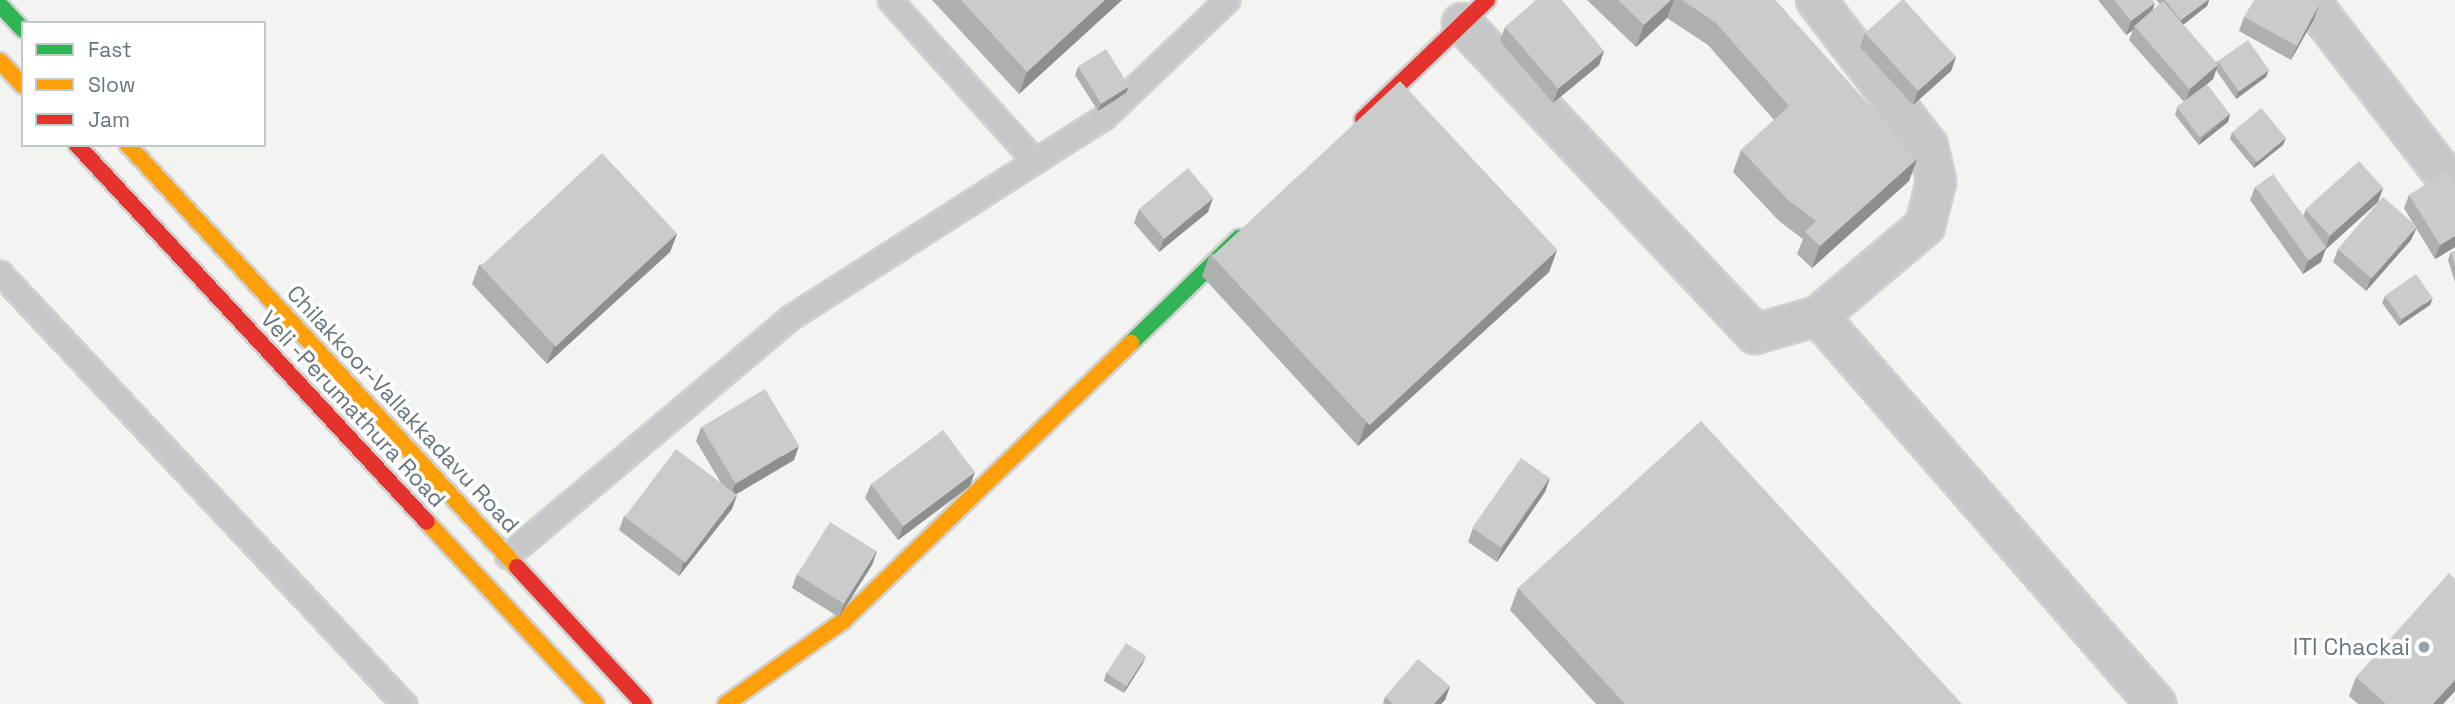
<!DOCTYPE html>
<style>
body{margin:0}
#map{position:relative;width:2455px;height:704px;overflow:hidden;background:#f3f3f2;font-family:"Space Grotesk",sans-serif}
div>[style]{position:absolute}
.roads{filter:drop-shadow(2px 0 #cfd0d0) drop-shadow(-2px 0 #cfd0d0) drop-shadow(0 2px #cfd0d0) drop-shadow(0 -2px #cfd0d0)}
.lane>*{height:23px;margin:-11.5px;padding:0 11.5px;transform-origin:11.5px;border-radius:11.5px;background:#c6c7c8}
.street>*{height:38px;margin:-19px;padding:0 19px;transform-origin:19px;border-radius:19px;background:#c6c7c8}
.fast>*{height:16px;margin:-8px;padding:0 8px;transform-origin:8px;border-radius:8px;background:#30b455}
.slow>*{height:16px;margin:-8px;padding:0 8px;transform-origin:8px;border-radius:8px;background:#ff9f0a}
.jam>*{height:16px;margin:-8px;padding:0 8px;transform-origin:8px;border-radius:8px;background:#e5322d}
.wall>*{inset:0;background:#aeafaf}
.shaded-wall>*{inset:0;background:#8d8e8e}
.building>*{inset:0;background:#cacbcb;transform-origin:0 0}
.dots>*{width:19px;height:19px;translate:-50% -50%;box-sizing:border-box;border:4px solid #fff;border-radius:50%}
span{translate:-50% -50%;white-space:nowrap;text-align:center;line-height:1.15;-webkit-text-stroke:7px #fff;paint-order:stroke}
.street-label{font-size:23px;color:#67757e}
.poi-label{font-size:23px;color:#67757e}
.right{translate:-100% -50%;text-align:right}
.legend{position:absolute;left:21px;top:21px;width:245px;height:126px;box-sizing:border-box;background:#fff;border:2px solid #c2c8cb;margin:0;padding:9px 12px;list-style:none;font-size:21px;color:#67757e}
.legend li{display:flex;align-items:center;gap:14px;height:35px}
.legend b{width:35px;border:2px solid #c2c8cb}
</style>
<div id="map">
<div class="roads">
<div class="lane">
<div style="left:890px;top:0;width:217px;rotate:48deg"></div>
<div style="left:0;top:273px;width:591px;rotate:46.85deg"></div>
<div style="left:507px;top:556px;width:371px;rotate:-40.1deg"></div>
<div style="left:791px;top:317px;width:371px;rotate:-32.6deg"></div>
<div style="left:1104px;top:117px;width:170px;rotate:-43.6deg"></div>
</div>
<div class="street">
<div style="left:1816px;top:0;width:184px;rotate:52.5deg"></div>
<div style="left:1928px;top:146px;width:37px;rotate:77deg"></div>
<div style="left:1936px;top:182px;width:45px;rotate:104deg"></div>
<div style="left:1925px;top:226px;width:140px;rotate:139.9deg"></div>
<div style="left:2309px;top:0;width:239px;rotate:52.3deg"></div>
<div style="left:1462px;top:23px;width:427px;rotate:46.7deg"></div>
<div style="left:1755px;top:334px;width:66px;rotate:-15.9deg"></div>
<div style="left:1818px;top:316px;width:515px;rotate:48.94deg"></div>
</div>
<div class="fast">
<div style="left:0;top:5px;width:34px;rotate:47deg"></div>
<div style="left:1131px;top:343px;width:151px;rotate:-44.2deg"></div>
</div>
<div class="slow">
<div style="left:0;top:61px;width:34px;rotate:47deg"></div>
<div style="left:128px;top:145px;width:574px;rotate:47.33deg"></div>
<div style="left:427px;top:522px;width:248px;rotate:47.1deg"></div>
<div style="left:726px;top:704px;width:142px;rotate:-35.3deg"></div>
<div style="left:842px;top:622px;width:402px;rotate:-44deg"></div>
</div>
<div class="jam">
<div style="left:1363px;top:119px;width:172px;rotate:-43.8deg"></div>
<div style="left:77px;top:145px;width:514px;rotate:47.13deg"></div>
<div style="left:517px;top:567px;width:187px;rotate:47.2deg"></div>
</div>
</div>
<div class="wall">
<div style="clip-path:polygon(932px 0,1122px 0,1019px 94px)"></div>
<div style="clip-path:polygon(1587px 0,1775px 0,1917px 159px,1909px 181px,1812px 268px,1797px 254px,1803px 239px,1779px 221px,1733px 172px,1741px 150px,1774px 120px,1708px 45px,1667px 18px,1636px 47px)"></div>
<div style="clip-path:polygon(2098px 0,2153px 0,2153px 10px,2160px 4px,2156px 0,2209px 0,2207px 6px,2183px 25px,2216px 63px,2217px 61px,2266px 77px,2236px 99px,2216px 70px,2213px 79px,2199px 91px,2230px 114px,2228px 122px,2199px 145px,2175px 115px,2177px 108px,2184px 102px,2129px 40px,2133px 30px,2126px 35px)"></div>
<div style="clip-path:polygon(2319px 5px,2314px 19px,2291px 60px,2239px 31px,2244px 17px)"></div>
<div style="clip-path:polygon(1505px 27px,1604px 51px,1599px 65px,1553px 103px,1500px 41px)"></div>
<div style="clip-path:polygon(1865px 33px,1956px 57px,1951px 71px,1913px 105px,1860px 47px)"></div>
<div style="clip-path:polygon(1078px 67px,1126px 93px,1098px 111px,1075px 75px)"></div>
<div style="clip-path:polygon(2232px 132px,2283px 145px,2254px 168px,2230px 139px)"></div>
<div style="clip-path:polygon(2455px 185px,2455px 247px,2435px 259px,2416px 228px,2411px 240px,2366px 291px,2333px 262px,2338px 249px,2413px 223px,2404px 208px,2409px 195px)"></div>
<div style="clip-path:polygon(2255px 187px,2303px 216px,2306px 209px,2383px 188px,2378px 202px,2325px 250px,2321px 262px,2303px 274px,2250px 200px)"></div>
<div style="clip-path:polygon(1139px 209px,1208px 212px,1159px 252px,1134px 223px)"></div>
<div style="clip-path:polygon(677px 234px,670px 252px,547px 364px,472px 284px,479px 265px)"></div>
<div style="clip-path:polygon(1557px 250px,1549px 272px,1358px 446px,1202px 276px,1210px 254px)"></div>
<div style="clip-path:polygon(2455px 251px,2455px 282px,2448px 260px,2451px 252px)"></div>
<div style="clip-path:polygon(2385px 296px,2430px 305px,2399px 326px,2382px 303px)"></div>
<div style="clip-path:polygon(701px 427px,794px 460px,735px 494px,737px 495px,732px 509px,679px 576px,619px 530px,624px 516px,721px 483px,696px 441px)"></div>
<div style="clip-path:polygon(1550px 478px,1545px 492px,1497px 562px,1468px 542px,1473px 528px)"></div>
<div style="clip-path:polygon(871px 484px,970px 486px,898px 540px,865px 498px)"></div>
<div style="clip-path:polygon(877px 551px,872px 565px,839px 617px,792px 588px,797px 574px)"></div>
<div style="clip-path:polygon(2455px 579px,2455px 691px,2443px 704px,2358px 704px,2349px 696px,2356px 677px)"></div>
<div style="clip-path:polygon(1518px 588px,1962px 704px,1596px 704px,1510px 610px)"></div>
<div style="clip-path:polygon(1143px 663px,1124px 693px,1104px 681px,1106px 673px)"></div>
<div style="clip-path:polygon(1450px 686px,1445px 700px,1441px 704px,1383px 704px,1385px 697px)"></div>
</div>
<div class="shaded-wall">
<div style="clip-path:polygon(1105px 0,1122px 0,1019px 94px,1027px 72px)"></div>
<div style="clip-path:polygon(1671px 0,1674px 0,1667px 18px,1636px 47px,1644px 25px)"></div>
<div style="clip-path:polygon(2208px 0,2209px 0,2207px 6px,2179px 28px,2181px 20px)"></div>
<div style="clip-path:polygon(2155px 3px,2150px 17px,2134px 26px,2133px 30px,2126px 35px,2131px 21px)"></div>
<div style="clip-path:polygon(2319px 5px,2314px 19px,2291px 60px,2297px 46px)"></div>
<div style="clip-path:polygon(1604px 51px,1599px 65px,1553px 103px,1558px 89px)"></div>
<div style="clip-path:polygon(1956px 57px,1951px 71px,1913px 105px,1918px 91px)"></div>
<div style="clip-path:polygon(2218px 65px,2213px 79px,2185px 103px,2190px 89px)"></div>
<div style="clip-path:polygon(2269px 70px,2266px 77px,2236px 99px,2238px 92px)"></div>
<div style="clip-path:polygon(1129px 86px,1126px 93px,1098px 111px,1101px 104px)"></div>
<div style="clip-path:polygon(2230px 114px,2228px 122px,2199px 145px,2202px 138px)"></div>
<div style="clip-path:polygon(2286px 138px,2283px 145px,2254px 168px,2256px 161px)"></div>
<div style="clip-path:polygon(1917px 159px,1909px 181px,1812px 268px,1820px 246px)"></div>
<div style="clip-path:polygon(2383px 188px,2378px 202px,2325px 250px,2330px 236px)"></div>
<div style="clip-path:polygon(1213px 198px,1208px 212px,1159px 252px,1164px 239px)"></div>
<div style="clip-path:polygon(2417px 227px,2411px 240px,2366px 291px,2371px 277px)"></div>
<div style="clip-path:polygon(677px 234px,670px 252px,547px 364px,554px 346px)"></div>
<div style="clip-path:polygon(2455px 236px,2455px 247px,2435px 259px,2440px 245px)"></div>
<div style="clip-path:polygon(2326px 248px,2321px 262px,2303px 274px,2308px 260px)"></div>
<div style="clip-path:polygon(1557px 250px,1549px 272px,1358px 446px,1366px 423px)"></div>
<div style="clip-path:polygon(2433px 298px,2430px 305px,2399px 326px,2402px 319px)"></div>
<div style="clip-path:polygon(799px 446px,794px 460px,730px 498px,735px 484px)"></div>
<div style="clip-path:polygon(975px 472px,970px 486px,898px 540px,903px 526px)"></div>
<div style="clip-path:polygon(1550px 478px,1545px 492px,1497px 562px,1502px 548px)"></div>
<div style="clip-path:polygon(737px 495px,732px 509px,679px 576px,684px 562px)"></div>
<div style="clip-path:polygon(877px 551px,872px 565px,839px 617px,844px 604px)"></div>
<div style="clip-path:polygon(1146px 656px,1143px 663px,1124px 693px,1127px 686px)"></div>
<div style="clip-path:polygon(2455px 680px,2455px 691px,2443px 704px,2433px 704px)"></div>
<div style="clip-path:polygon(1450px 686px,1445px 700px,1441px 704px,1434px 704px)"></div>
</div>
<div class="building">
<div style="clip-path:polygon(961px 0,1105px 0,1027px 72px)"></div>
<div style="clip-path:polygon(1536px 0,1562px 0,1604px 51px,1558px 89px,1505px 27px)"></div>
<div style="clip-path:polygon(1618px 0,1671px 0,1644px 25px)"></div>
<div style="clip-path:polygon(1682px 0,1775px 0,1917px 159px,1820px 246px,1805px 232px,1816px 221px,1787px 199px,1741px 150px,1789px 106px,1716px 23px)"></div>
<div style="clip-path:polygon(1902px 0,1904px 0,1956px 57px,1918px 91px,1865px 33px)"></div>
<div style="clip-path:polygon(2114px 0,2153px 0,2155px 3px,2131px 21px)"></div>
<div style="clip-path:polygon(2165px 0,2208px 0,2181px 20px)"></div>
<div style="clip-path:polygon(2254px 0,2310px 0,2319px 5px,2297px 46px,2244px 17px)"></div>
<div style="left:2163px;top:1px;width:84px;height:38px;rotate:49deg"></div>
<div style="left:2248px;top:40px;width:37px;height:37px;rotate:55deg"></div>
<div style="left:1106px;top:49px;width:44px;height:33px;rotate:58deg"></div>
<div style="left:1400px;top:81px;width:231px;height:257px;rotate:47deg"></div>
<div style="left:2207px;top:84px;width:38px;height:38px;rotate:53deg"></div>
<div style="left:2261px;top:108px;width:39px;height:38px;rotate:50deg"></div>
<div style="left:602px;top:153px;width:110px;height:166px;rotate:47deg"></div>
<div style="left:2359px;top:161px;width:36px;height:72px;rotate:48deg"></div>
<div style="left:1188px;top:168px;width:39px;height:64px;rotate:50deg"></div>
<div style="clip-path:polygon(2446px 171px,2455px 185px,2455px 236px,2440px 245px,2409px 195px)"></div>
<div style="left:2273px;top:174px;width:91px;height:22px;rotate:54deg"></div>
<div style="left:2383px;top:197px;width:45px;height:69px;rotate:41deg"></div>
<div style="clip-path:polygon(2455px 251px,2455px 266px,2451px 252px)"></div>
<div style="left:2416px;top:274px;width:29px;height:38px;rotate:55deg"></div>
<div style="left:765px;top:389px;width:66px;height:74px;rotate:59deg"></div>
<div style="clip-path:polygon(1701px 421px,1962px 704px,1625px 704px,1518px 588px)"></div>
<div style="left:943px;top:430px;width:53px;height:90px;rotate:53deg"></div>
<div style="left:676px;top:449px;width:76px;height:85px;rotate:37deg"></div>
<div style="left:1521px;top:458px;width:35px;height:85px;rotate:35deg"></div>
<div style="left:830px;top:522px;width:55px;height:62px;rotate:32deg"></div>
<div style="clip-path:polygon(2449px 573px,2455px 579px,2455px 680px,2433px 704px,2386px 704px,2356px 677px)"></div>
<div style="left:1126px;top:643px;width:24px;height:36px;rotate:33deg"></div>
<div style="clip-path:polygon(1418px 659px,1450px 686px,1434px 704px,1394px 704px,1385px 697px)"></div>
</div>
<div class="dots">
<div style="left:2424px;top:647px;background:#98a1a7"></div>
</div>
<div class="street-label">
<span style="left:353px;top:409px;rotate:47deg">Veli -Perumathura Road</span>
<span style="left:403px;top:409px;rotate:47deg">Chilakkoor-Vallakkadavu Road</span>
</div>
<div class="poi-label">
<span class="right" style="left:2410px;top:647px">ITI Chackai</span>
</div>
<ul class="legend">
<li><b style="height:9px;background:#30b455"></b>Fast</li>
<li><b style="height:9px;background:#ff9f0a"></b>Slow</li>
<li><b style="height:9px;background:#e5322d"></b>Jam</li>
</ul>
</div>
